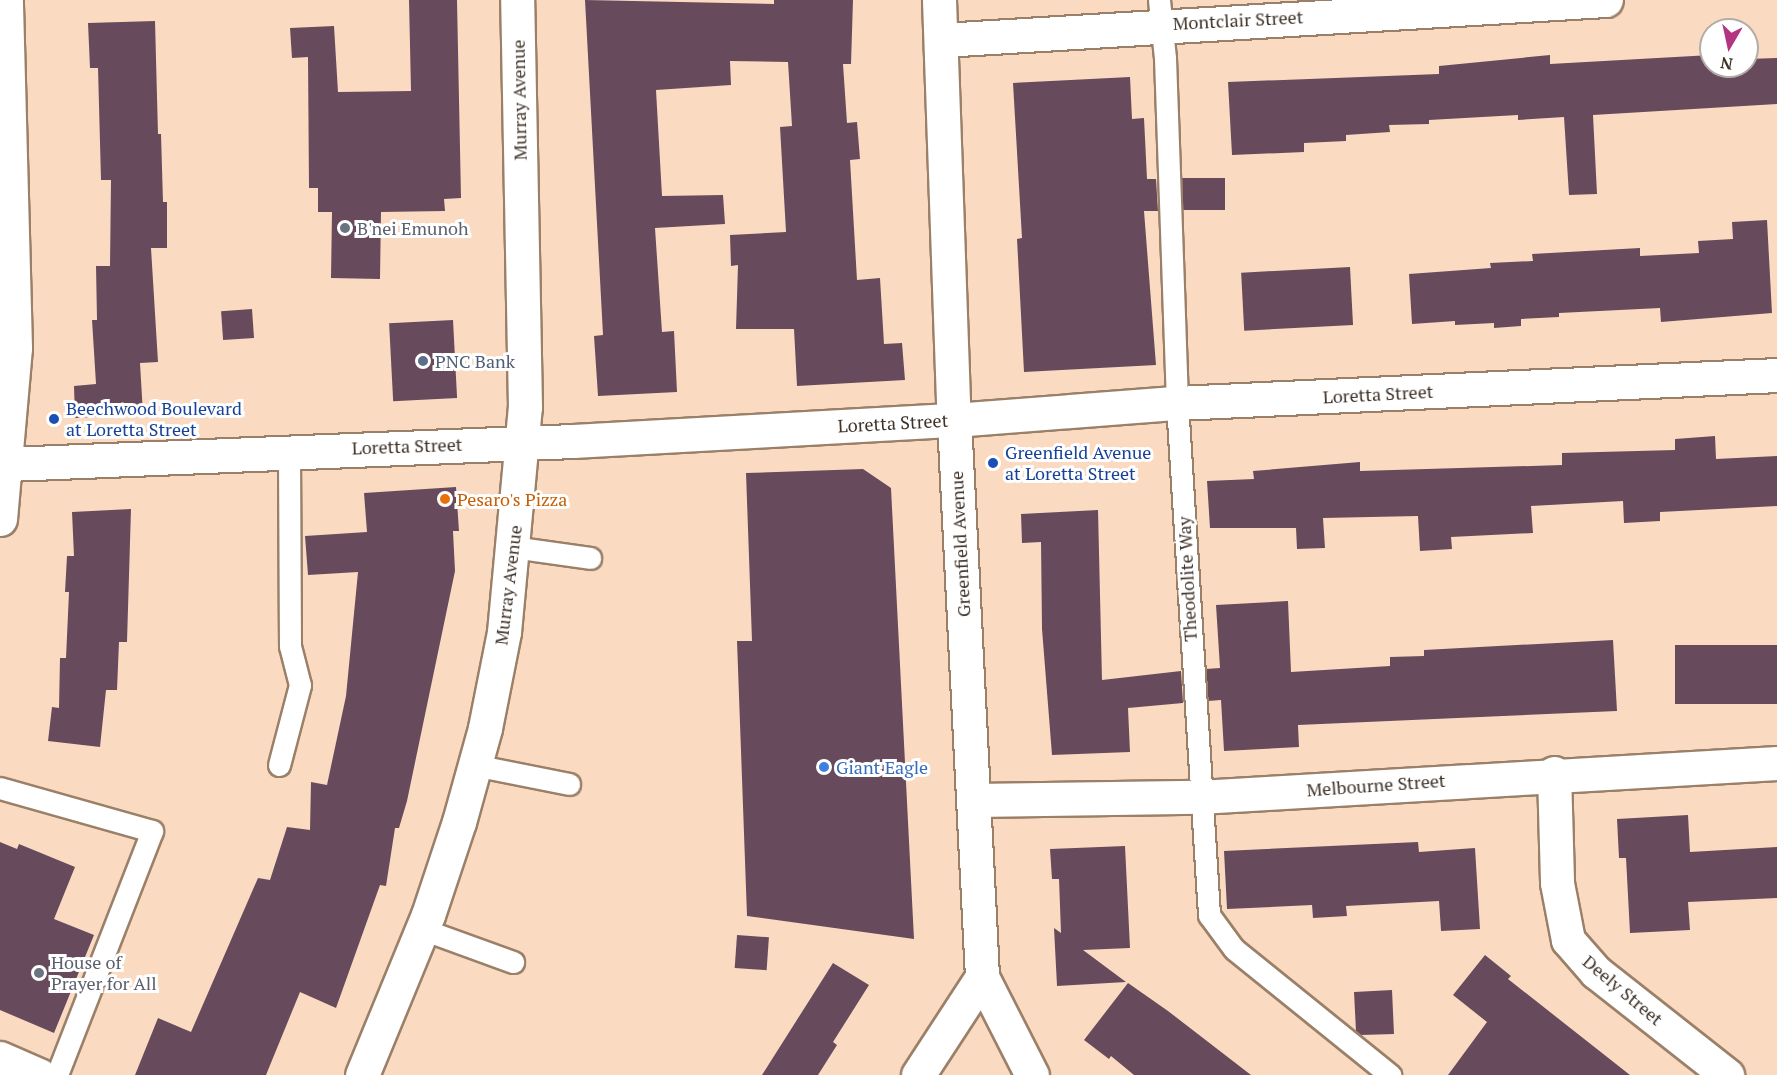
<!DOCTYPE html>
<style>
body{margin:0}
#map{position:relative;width:1777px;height:1075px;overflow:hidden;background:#fadbc2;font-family:"PT Serif",serif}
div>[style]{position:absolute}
.building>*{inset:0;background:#674b5d;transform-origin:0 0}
.roads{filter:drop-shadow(2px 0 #9b8069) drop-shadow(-2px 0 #9b8069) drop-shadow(0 2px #9b8069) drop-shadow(0 -2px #9b8069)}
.lane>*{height:21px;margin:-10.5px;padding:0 10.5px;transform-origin:10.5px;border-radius:10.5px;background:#fff}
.street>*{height:33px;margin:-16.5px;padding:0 16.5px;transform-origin:16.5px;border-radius:16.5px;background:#fff}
.secondary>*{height:33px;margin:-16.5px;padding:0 16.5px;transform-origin:16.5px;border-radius:16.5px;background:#fff}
.primary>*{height:33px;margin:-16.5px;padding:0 16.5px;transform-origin:16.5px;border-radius:16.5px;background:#fff}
.dots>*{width:16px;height:16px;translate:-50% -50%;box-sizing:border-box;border:3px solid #fff;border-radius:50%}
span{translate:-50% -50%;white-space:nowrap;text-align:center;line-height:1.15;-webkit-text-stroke:6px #fff;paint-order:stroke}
.street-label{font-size:18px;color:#3e3229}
.worship-label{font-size:18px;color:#5b616d}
.left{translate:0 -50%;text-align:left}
.service-label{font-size:18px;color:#4e5e75}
.transit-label{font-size:18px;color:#164399}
.food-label{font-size:18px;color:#c56008}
.shop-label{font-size:18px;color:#366cbe}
.north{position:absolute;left:1699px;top:18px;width:60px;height:60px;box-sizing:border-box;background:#fff;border:2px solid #b2ada9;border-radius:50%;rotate:189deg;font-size:16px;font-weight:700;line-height:24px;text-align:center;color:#3e3229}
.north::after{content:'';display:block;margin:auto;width:21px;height:27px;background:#b33481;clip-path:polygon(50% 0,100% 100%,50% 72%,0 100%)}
</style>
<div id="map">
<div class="building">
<div style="clip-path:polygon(409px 0,457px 0,461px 198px,444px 199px,445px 211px,381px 212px,380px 279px,331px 278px,332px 212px,318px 212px,318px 188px,309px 188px,308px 57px,292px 58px,290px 28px,334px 26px,338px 92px,411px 91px)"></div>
<div style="clip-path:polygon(585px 0,774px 4px,774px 0,853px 0,851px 64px,843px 64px,847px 123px,857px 122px,860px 159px,850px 160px,857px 280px,880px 278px,884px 344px,902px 343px,905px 380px,797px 386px,794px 329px,736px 329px,738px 265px,731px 266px,730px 235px,786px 232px,780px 127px,792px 126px,788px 62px,730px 61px,731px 85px,656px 90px,662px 196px,723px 195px,725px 224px,655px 228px,662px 332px,674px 331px,677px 392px,598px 396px,594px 336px,603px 335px)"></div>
<div style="clip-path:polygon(155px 21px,158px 134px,161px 134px,163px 202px,167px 202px,167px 248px,151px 248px,158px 362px,140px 363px,143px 414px,75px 418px,74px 386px,96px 384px,92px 320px,97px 320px,96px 266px,110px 266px,111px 180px,101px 180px,98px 68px,90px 68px,88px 23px)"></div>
<div style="clip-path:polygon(1550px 55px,1550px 64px,1711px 55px,1711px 66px,1747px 66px,1747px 59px,1777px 58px,1777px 104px,1593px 115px,1597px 194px,1569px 195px,1564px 117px,1518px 120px,1518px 115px,1429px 120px,1429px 124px,1389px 125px,1390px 132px,1346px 135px,1346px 141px,1304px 143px,1304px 152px,1232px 155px,1228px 82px,1439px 74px,1439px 66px)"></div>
<div style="clip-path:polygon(1130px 77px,1132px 119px,1144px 118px,1147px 179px,1156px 179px,1158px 211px,1144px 211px,1156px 365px,1024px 372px,1017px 239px,1022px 238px,1013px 83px)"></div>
<div style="left:1182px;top:178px;width:43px;height:32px"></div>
<div style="clip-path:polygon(1767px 220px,1772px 313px,1661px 322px,1660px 308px,1559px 313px,1559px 317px,1521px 319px,1521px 326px,1494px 328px,1494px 323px,1455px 325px,1455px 321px,1412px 324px,1409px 274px,1491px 268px,1490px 263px,1533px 261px,1532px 254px,1640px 248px,1640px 256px,1699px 253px,1698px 241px,1733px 239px,1732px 222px)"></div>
<div style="left:1350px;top:267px;width:58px;height:109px;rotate:87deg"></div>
<div style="left:252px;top:309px;width:29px;height:31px;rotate:86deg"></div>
<div style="left:453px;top:320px;width:78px;height:64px;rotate:87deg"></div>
<div style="clip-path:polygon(1715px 436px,1716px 459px,1777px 456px,1777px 506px,1660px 512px,1660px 521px,1624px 523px,1623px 501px,1531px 506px,1533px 533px,1451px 537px,1452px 549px,1420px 551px,1418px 516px,1323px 518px,1325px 548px,1297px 549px,1296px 528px,1210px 528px,1207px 481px,1254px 479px,1253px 471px,1360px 462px,1360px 471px,1562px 465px,1562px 453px,1675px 450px,1675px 439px)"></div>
<div style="clip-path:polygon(863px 469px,891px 488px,914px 939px,747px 916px,737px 641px,752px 641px,746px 473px)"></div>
<div style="clip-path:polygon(456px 487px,459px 531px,453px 531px,455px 571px,407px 801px,399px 828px,395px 828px,386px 886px,380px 885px,336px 1008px,300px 992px,266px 1075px,135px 1075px,158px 1018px,191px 1032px,258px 878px,270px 880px,287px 827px,310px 830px,311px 782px,327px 785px,346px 696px,358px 572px,308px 575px,305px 536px,367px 532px,364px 493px)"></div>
<div style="clip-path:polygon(131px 509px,127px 642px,119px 642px,117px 690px,106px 690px,100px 747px,48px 741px,52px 707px,59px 708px,60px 658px,66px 658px,69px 592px,65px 592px,67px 556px,74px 556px,72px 512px)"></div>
<div style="clip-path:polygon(1098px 510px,1102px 680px,1181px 671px,1183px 703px,1128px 708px,1130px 752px,1052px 755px,1042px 629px,1041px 542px,1022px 543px,1021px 514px)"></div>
<div style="clip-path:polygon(1288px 601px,1291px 672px,1390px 666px,1390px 657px,1424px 656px,1424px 650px,1613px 640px,1617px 711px,1298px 725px,1299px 747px,1224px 751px,1221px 700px,1208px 701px,1206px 669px,1220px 668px,1216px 605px)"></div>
<div style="left:1777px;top:645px;width:59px;height:102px;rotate:90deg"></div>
<div style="clip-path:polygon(1688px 815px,1690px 852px,1777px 847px,1777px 898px,1688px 902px,1690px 930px,1630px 933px,1626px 858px,1619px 858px,1617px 819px)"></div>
<div style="clip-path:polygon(0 842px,17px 849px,19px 844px,75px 867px,54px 919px,94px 935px,54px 1033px,0 1010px)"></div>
<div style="clip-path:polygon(1418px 842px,1419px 852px,1475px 848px,1480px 929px,1441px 931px,1439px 901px,1346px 906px,1347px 916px,1313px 918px,1312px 905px,1227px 909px,1224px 851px)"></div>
<div style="clip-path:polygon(1125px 846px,1130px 948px,1083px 950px,1126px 982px,1057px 986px,1054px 928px,1061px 933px,1059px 879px,1052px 879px,1050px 849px)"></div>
<div style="left:737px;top:935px;width:32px;height:33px;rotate:4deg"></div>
<div style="clip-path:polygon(1485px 955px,1511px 976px,1508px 979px,1630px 1075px,1448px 1075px,1487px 1022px,1453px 995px)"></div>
<div style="clip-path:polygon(833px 963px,869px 985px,833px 1042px,837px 1045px,818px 1075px,762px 1075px)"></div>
<div style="clip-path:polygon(1128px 983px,1168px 1011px,1251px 1075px,1134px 1075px,1111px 1056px,1109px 1059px,1084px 1040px)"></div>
<div style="clip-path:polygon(1392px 990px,1394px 1034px,1361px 1035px,1356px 1031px,1354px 992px)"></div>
</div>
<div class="roads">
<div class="lane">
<div style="left:1159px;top:0;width:58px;rotate:84.1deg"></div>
<div style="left:1165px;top:58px;width:345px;rotate:88deg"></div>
<div style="left:1177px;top:403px;width:513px;rotate:86.42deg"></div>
<div style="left:1209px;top:915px;width:42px;rotate:53.7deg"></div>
<div style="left:1234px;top:949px;width:201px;rotate:38.9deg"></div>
<div style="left:513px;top:547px;width:78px;rotate:8.1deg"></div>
<div style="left:279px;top:765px;width:83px;rotate:-75.3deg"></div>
<div style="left:300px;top:685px;width:40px;rotate:-104.4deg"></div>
<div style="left:290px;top:646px;width:196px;rotate:-90.3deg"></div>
<div style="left:474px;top:765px;width:97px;rotate:11.3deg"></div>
<div style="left:0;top:788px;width:158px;rotate:15.8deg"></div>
<div style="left:152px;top:831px;width:262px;rotate:111.3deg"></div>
<div style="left:422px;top:929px;width:97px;rotate:19.9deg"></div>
</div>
<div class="street">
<div style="left:942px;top:40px;width:665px;rotate:-3.45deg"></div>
<div style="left:8px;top:464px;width:565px;rotate:-2.33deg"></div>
<div style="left:573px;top:441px;width:382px;rotate:-3.2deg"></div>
<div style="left:954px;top:420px;width:224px;rotate:-4.4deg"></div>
<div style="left:1177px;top:403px;width:601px;rotate:-2.67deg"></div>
<div style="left:1554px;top:773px;width:110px;rotate:88.4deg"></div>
<div style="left:1557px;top:883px;width:58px;rotate:79.1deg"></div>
<div style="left:1568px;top:940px;width:43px;rotate:48.8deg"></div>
<div style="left:1596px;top:972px;width:167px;rotate:38.2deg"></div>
<div style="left:974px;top:800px;width:225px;rotate:-0.8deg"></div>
<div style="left:1199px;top:797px;width:579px;rotate:-3.37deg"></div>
<div style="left:0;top:1058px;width:43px;rotate:23.6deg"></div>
<div style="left:918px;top:1075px;width:117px;rotate:-56.9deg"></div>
</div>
<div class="secondary">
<div style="left:939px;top:0;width:420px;rotate:88deg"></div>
<div style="left:954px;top:420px;width:558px;rotate:87.12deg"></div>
<div style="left:982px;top:977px;width:110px;rotate:63deg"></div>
<div style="left:362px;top:1075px;width:173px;rotate:-67.6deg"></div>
<div style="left:428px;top:915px;width:98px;rotate:-71.6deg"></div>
<div style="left:459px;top:822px;width:98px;rotate:-74.5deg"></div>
<div style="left:485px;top:728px;width:98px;rotate:-78.8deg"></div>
<div style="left:504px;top:632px;width:226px;rotate:-84.7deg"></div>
<div style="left:525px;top:407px;width:407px;rotate:-91.1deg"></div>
</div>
<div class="primary">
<div style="left:0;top:519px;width:172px;rotate:-85deg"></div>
<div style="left:15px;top:348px;width:348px;rotate:-91.5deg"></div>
</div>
</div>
<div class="dots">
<div style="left:345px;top:228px;background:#6b7280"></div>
<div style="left:423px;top:361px;background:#5c6f8a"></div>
<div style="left:54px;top:419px;background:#1a4fb4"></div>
<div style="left:993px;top:463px;background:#1a4fb4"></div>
<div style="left:445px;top:499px;background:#e8710a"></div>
<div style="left:824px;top:767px;background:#3f7fe0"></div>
<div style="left:39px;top:973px;background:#6b7280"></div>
</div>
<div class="street-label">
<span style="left:1238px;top:20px;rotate:-3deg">Montclair Street</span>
<span style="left:519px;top:100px;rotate:-91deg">Murray Avenue</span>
<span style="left:1378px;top:394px;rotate:-3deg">Loretta Street</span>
<span style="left:893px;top:423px;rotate:-3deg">Loretta Street</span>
<span style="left:407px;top:446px;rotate:-2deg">Loretta Street</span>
<span style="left:960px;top:544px;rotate:-93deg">Greenfield Avenue</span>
<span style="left:1187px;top:579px;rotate:-93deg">Theodolite Way</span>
<span style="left:508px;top:585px;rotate:-83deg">Murray Avenue</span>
<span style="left:1376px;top:785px;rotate:-4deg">Melbourne Street</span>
<span style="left:1623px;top:990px;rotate:40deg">Deely Street</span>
</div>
<div class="worship-label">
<span class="left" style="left:357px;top:228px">B'nei Emunoh</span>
<span class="left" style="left:51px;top:973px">House of<br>Prayer for All</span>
</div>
<div class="service-label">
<span class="left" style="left:435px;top:361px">PNC Bank</span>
</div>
<div class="transit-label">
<span class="left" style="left:66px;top:419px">Beechwood Boulevard<br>at Loretta Street</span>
<span class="left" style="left:1005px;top:463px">Greenfield Avenue<br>at Loretta Street</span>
</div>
<div class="food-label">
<span class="left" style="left:457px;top:499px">Pesaro's Pizza</span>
</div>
<div class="shop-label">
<span class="left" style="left:836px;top:767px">Giant Eagle</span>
</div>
<div class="north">N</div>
</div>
